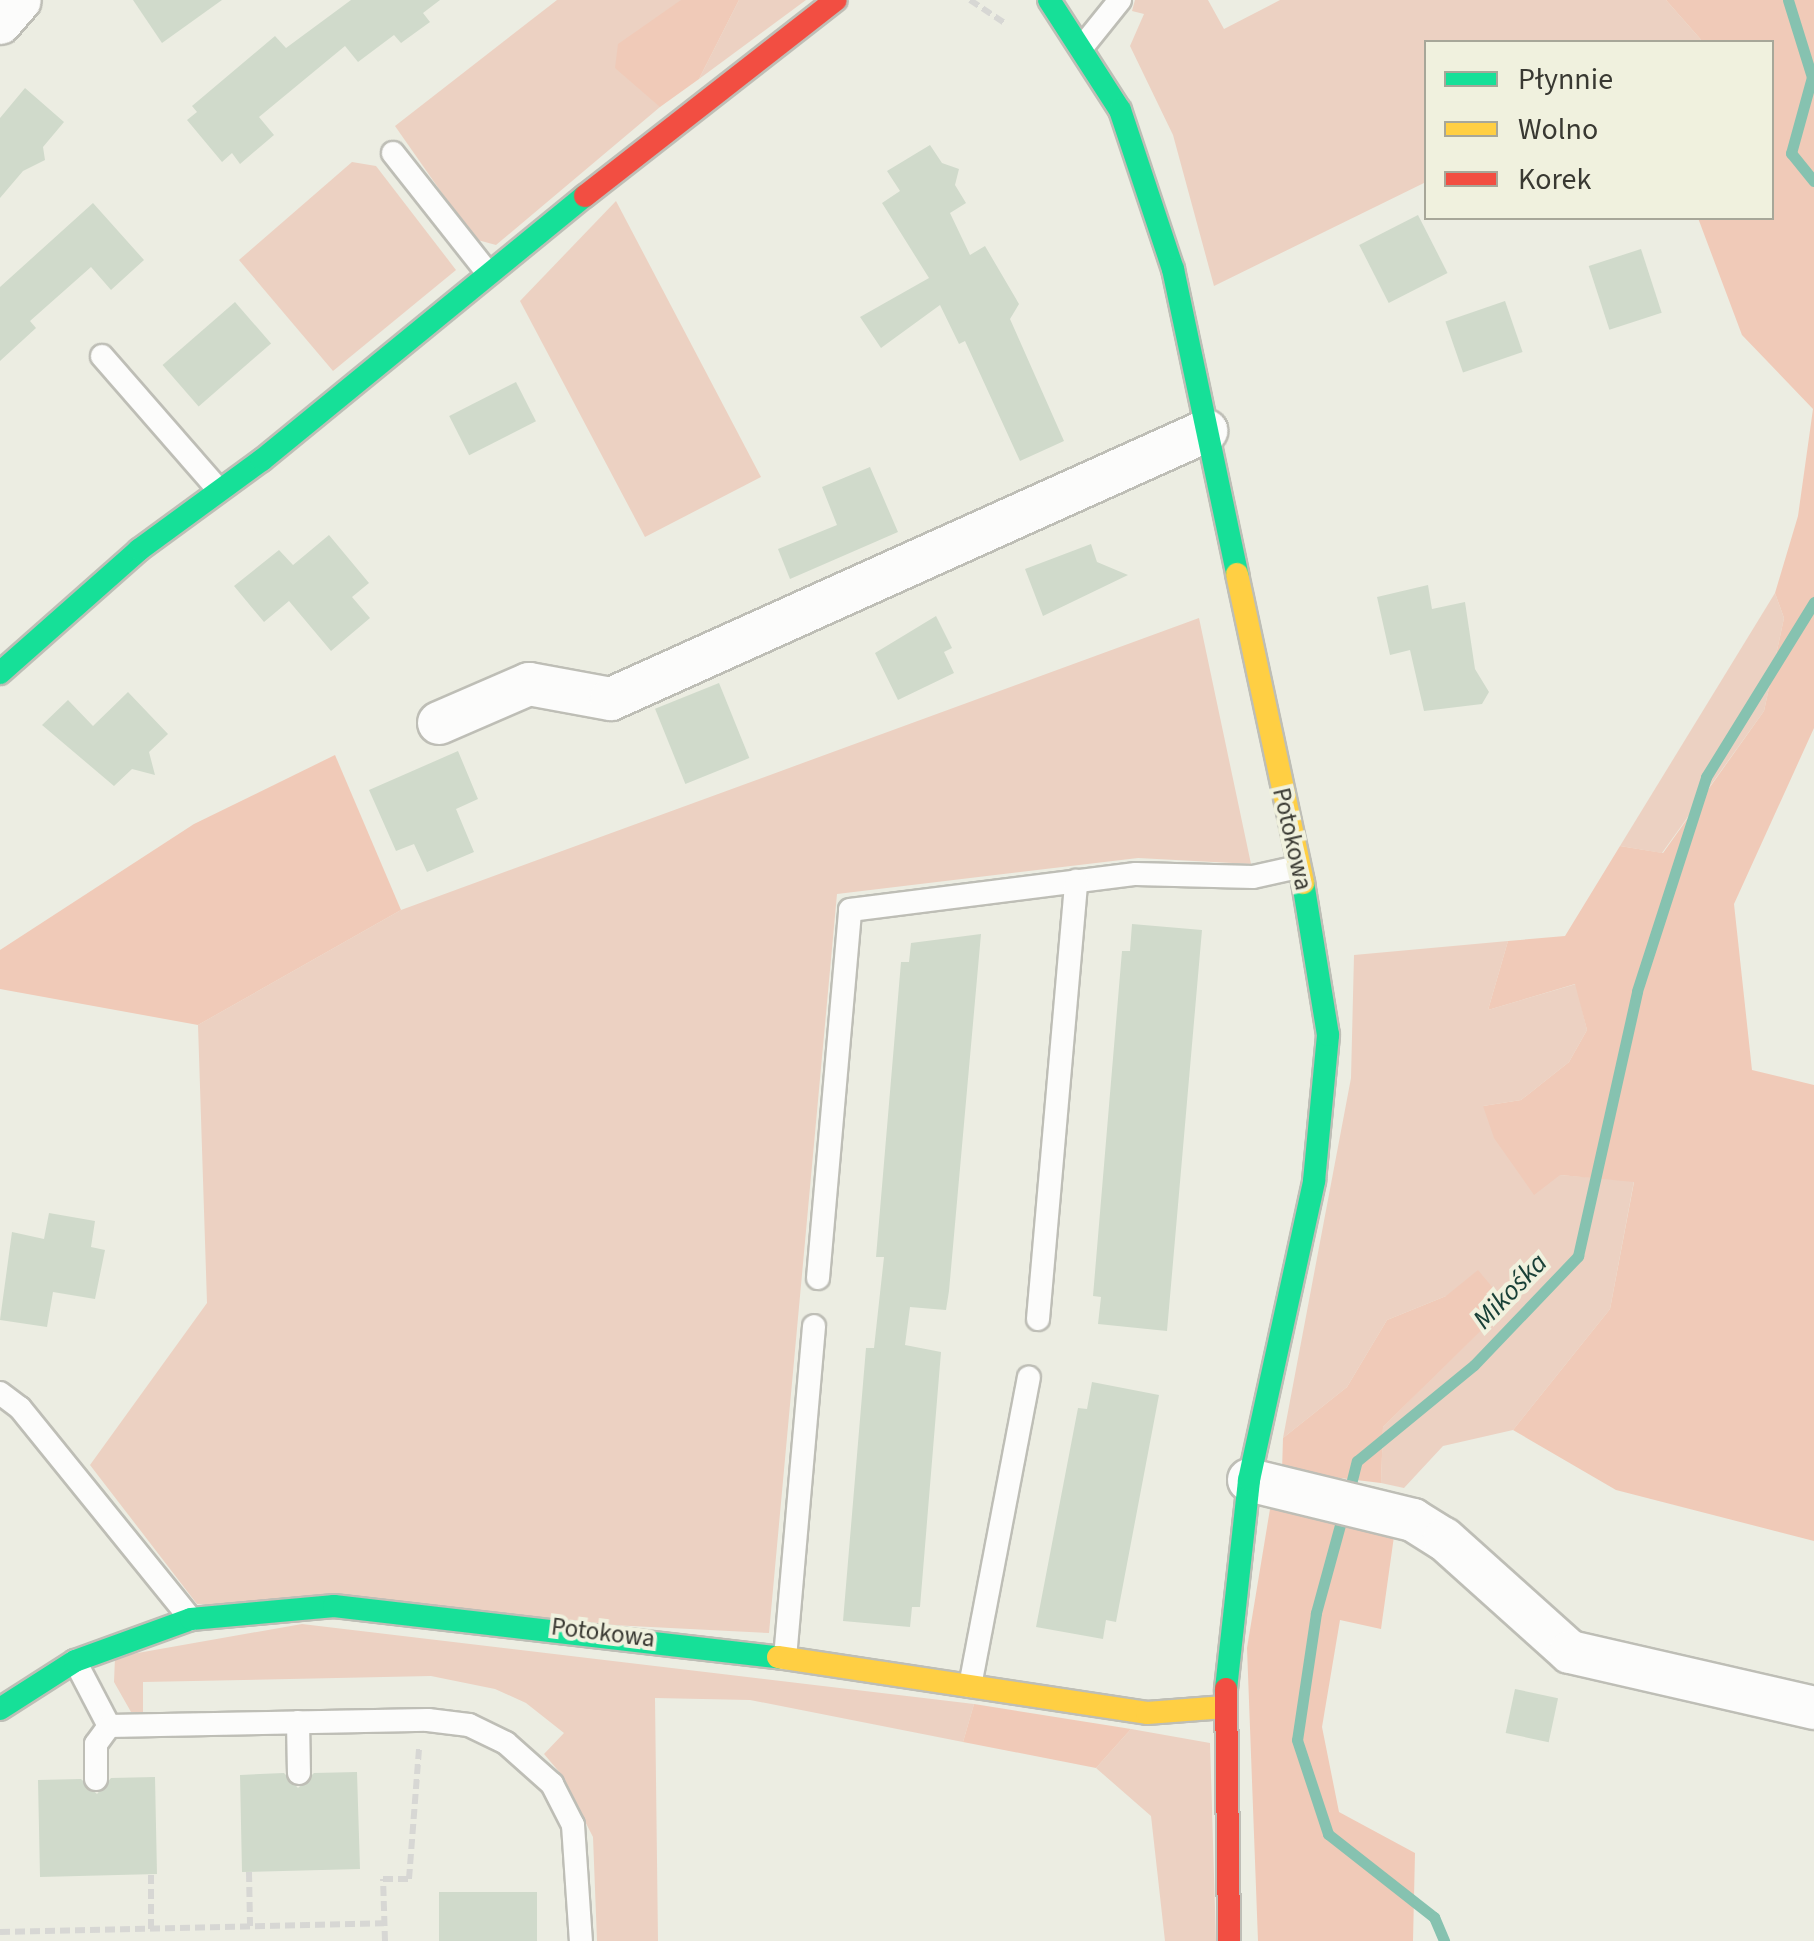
<!DOCTYPE html>
<meta charset="utf-8">
<style>
body{margin:0}
#map{position:relative;width:1814px;height:1941px;overflow:hidden;background:#ecede2;font-family:"Source Sans 3",sans-serif}
div>[style]{position:absolute}
.green>*{inset:0;background:#ecd1c2}
.forest>*{inset:0;background:#f0cab8}
.stream>*{height:11px;margin:-5.5px;padding:0 5.5px;transform-origin:5.5px;border-radius:5.5px;background:#86c2b0}
.building>*{inset:0;background:#d0dacb;transform-origin:0 0}
.path>*{height:6px;margin-top:-3px;transform-origin:0;background:repeating-linear-gradient(90deg,#d7d7d4 0 10px,transparent 0 15px)}
.roads{filter:drop-shadow(2px 0 #bebeb6) drop-shadow(-2px 0 #bebeb6) drop-shadow(0 2px #bebeb6) drop-shadow(0 -2px #bebeb6)}
.lane>*{height:22px;margin:-11px;padding:0 11px;transform-origin:11px;border-radius:11px;background:#fcfcfb}
.street>*{height:42px;margin:-21px;padding:0 21px;transform-origin:21px;border-radius:21px;background:#fcfcfb}
.fast>*{height:22px;margin:-11px;padding:0 11px;transform-origin:11px;border-radius:11px;background:#16e098}
.slow>*{height:22px;margin:-11px;padding:0 11px;transform-origin:11px;border-radius:11px;background:#ffcf43}
.jam>*{height:22px;margin:-11px;padding:0 11px;transform-origin:11px;border-radius:11px;background:#f24e42}
span{translate:-50% -50%;white-space:nowrap;text-align:center;line-height:1.15;-webkit-text-stroke:8px #f0f1de;paint-order:stroke}
.street-label{font-size:25px;color:#393932}
.water-label{font-size:28px;color:#184037;font-style:italic}
.legend{position:absolute;left:1424px;top:40px;width:350px;height:180px;box-sizing:border-box;background:#f0f1de;border:2px solid #a7a799;margin:0;padding:12px 18px;list-style:none;font-size:30px;color:#393932}
.legend li{display:flex;align-items:center;gap:20px;height:50px}
.legend b{width:50px;border:2px solid #a7a799}
</style>
<div id="map">
<div class="green">
<div style="clip-path:polygon(557px 0,681px 0,660px 107px,496px 245px,474px 239px,395px 126px)"></div>
<div style="clip-path:polygon(739px 0,806px 0,699px 79px)"></div>
<div style="clip-path:polygon(1135px 0,1208px 0,1224px 29px,1280px 0,1666px 0,1703px 42px,1426px 42px,1426px 182px,1214px 286px,1173px 135px,1130px 46px,1144px 14px,1132px 11px)"></div>
<div style="clip-path:polygon(352px 162px,376px 166px,456px 270px,333px 371px,239px 260px)"></div>
<div style="clip-path:polygon(616px 201px,761px 477px,645px 537px,520px 301px)"></div>
<div style="clip-path:polygon(1775px 593px,1784px 618px,1764px 711px,1662px 853px,1620px 846px)"></div>
<div style="clip-path:polygon(1199px 618px,1251px 864px,1138px 858px,837px 894px,769px 1633px,197px 1604px,90px 1465px,207px 1303px,198px 1025px,401px 910px)"></div>
<div style="clip-path:polygon(1508px 941px,1488px 1010px,1576px 984px,1587px 1030px,1569px 1062px,1521px 1100px,1483px 1106px,1560px 1175px,1634px 1181px,1610px 1309px,1513px 1430px,1443px 1446px,1404px 1488px,1381px 1483px,1383px 1427px,1506px 1305px,1446px 1296px,1387px 1320px,1347px 1387px,1283px 1438px,1351px 1078px,1354px 955px)"></div>
<div style="clip-path:polygon(302px 1624px,974px 1704px,963px 1742px,750px 1700px,655px 1698px,658px 1941px,597px 1941px,593px 1837px,561px 1774px,544px 1754px,564px 1733px,526px 1703px,495px 1689px,431px 1676px,143px 1682px,143px 1712px,131px 1712px,114px 1682px,115px 1657px)"></div>
<div style="clip-path:polygon(1131px 1729px,1210px 1743px,1216px 1941px,1165px 1941px,1151px 1816px,1096px 1768px)"></div>
</div>
<div class="forest">
<div style="clip-path:polygon(681px 0,739px 0,699px 79px,660px 107px,615px 68px,618px 44px)"></div>
<div style="clip-path:polygon(1666px 0,1814px 0,1814px 728px,1734px 904px,1752px 1070px,1814px 1085px,1814px 1541px,1616px 1490px,1513px 1430px,1610px 1309px,1634px 1182px,1560px 1175px,1534px 1195px,1494px 1138px,1483px 1106px,1521px 1100px,1569px 1062px,1587px 1030px,1575px 984px,1488px 1010px,1508px 941px,1565px 936px,1620px 846px,1663px 853px,1764px 711px,1784px 618px,1775px 593px,1798px 516px,1813px 409px,1742px 335px,1698px 218px,1772px 218px,1772px 42px,1703px 42px)"></div>
<div style="clip-path:polygon(335px 755px,401px 910px,198px 1025px,0 989px,0 950px,194px 824px)"></div>
<div style="clip-path:polygon(1478px 1270px,1507px 1305px,1383px 1427px,1381px 1483px,1282px 1471px,1283px 1438px,1347px 1387px,1387px 1320px,1446px 1296px)"></div>
<div style="clip-path:polygon(1271px 1503px,1396px 1522px,1381px 1629px,1340px 1620px,1322px 1727px,1339px 1812px,1415px 1853px,1413px 1941px,1258px 1941px,1247px 1648px)"></div>
<div style="clip-path:polygon(974px 1704px,1131px 1729px,1096px 1768px,963px 1742px)"></div>
</div>
<div class="stream">
<div style="left:1788px;top:0;width:81px;rotate:72.7deg"></div>
<div style="left:1812px;top:77px;width:79px;rotate:105.4deg"></div>
<div style="left:1791px;top:153px;width:36px;rotate:51deg"></div>
<div style="left:1348px;top:1496px;width:36px;rotate:-76deg"></div>
<div style="left:1357px;top:1461px;width:151px;rotate:-39.4deg"></div>
<div style="left:1474px;top:1365px;width:151px;rotate:-46.3deg"></div>
<div style="left:1578px;top:1256px;width:271px;rotate:-77.4deg"></div>
<div style="left:1637px;top:991px;width:225px;rotate:-72.1deg"></div>
<div style="left:1706px;top:777px;width:206px;rotate:-58.3deg"></div>
<div style="left:1343px;top:1514px;width:103px;rotate:105.3deg"></div>
<div style="left:1316px;top:1613px;width:128px;rotate:98.5deg"></div>
<div style="left:1297px;top:1740px;width:99px;rotate:71.7deg"></div>
<div style="left:1328px;top:1834px;width:135px;rotate:38.1deg"></div>
<div style="left:1434px;top:1917px;width:26px;rotate:67deg"></div>
</div>
<div class="building">
<div style="clip-path:polygon(133px 0,222px 0,162px 43px)"></div>
<div style="clip-path:polygon(351px 0,440px 0,423px 13px,430px 22px,401px 43px,394px 35px,358px 62px,345px 46px,259px 117px,274px 135px,240px 164px,232px 153px,222px 162px,187px 120px,197px 112px,192px 106px,275px 36px,286px 48px)"></div>
<div style="clip-path:polygon(25px 88px,64px 122px,43px 147px,45px 160px,23px 171px,0 198px,0 118px)"></div>
<div style="clip-path:polygon(930px 145px,942px 163px,959px 169px,955px 185px,966px 203px,950px 213px,970px 255px,985px 246px,1019px 304px,1010px 319px,1064px 441px,1020px 461px,965px 341px,959px 344px,940px 305px,881px 348px,860px 317px,929px 278px,882px 203px,900px 191px,887px 171px)"></div>
<div style="clip-path:polygon(93px 203px,144px 260px,111px 290px,91px 267px,30px 321px,36px 328px,0 361px,0 287px)"></div>
<div style="left:1418px;top:215px;width:65px;height:66px;rotate:63deg"></div>
<div style="left:1641px;top:249px;width:67px;height:55px;rotate:72deg"></div>
<div style="left:1505px;top:301px;width:54px;height:63px;rotate:71deg"></div>
<div style="left:235px;top:302px;width:55px;height:96px;rotate:49deg"></div>
<div style="left:516px;top:382px;width:44px;height:75px;rotate:63deg"></div>
<div style="clip-path:polygon(870px 467px,898px 532px,790px 579px,778px 549px,837px 525px,822px 487px)"></div>
<div style="clip-path:polygon(329px 535px,369px 583px,352px 597px,370px 618px,331px 651px,289px 601px,264px 622px,234px 586px,279px 550px,293px 565px)"></div>
<div style="clip-path:polygon(1091px 544px,1097px 562px,1128px 575px,1043px 616px,1025px 569px)"></div>
<div style="clip-path:polygon(1428px 585px,1432px 609px,1465px 602px,1475px 669px,1489px 692px,1482px 704px,1424px 711px,1410px 650px,1390px 655px,1377px 597px)"></div>
<div style="clip-path:polygon(936px 616px,952px 648px,944px 652px,954px 673px,898px 700px,875px 653px)"></div>
<div style="left:719px;top:683px;width:81px;height:69px;rotate:68deg"></div>
<div style="clip-path:polygon(128px 692px,168px 734px,149px 752px,155px 775px,132px 769px,114px 786px,42px 725px,68px 700px,93px 726px)"></div>
<div style="clip-path:polygon(458px 751px,478px 799px,456px 809px,474px 852px,427px 872px,414px 844px,396px 851px,369px 790px)"></div>
<div style="clip-path:polygon(1132px 924px,1202px 930px,1167px 1331px,1098px 1324px,1101px 1297px,1093px 1296px,1122px 951px,1130px 951px)"></div>
<div style="clip-path:polygon(981px 934px,949px 1291px,946px 1310px,910px 1307px,905px 1345px,941px 1352px,920px 1607px,912px 1607px,910px 1627px,843px 1621px,866px 1348px,874px 1348px,884px 1257px,876px 1257px,901px 962px,909px 962px,911px 943px)"></div>
<div style="clip-path:polygon(49px 1213px,95px 1221px,91px 1247px,105px 1250px,95px 1299px,53px 1292px,47px 1327px,0 1320px,12px 1232px,44px 1239px)"></div>
<div style="clip-path:polygon(1092px 1382px,1159px 1395px,1116px 1622px,1106px 1620px,1103px 1639px,1036px 1627px,1078px 1408px,1087px 1409px)"></div>
<div style="left:1515px;top:1689px;width:44px;height:45px;rotate:12deg"></div>
<div style="clip-path:polygon(357px 1772px,360px 1869px,242px 1872px,240px 1775px,284px 1773px,298px 1788px,314px 1773px)"></div>
<div style="clip-path:polygon(155px 1777px,157px 1874px,40px 1877px,38px 1780px,81px 1779px,97px 1794px,111px 1778px)"></div>
<div style="left:537px;top:1892px;width:49px;height:98px;rotate:90deg"></div>
</div>
<div class="path">
<div style="left:970px;top:0;width:43px;rotate:33.7deg"></div>
<div style="left:249px;top:1872px;width:54px;rotate:88.9deg"></div>
<div style="left:151px;top:1929px;width:54px;rotate:-90deg"></div>
<div style="left:0;top:1932px;width:384px;rotate:-1.3deg"></div>
<div style="left:385px;top:1941px;width:62px;rotate:-91.8deg"></div>
<div style="left:383px;top:1879px;width:26px"></div>
<div style="left:409px;top:1879px;width:131px;rotate:-85.6deg"></div>
</div>
<div class="roads">
<div class="lane">
<div style="left:1083px;top:46px;width:59px;rotate:-51.2deg"></div>
<div style="left:393px;top:153px;width:152px;rotate:51.7deg"></div>
<div style="left:102px;top:356px;width:175px;rotate:48.9deg"></div>
<div style="left:818px;top:1278px;width:369px;rotate:-85deg"></div>
<div style="left:850px;top:910px;width:288px;rotate:-7.2deg"></div>
<div style="left:1136px;top:874px;width:117px;rotate:1.5deg"></div>
<div style="left:1253px;top:877px;width:46px;rotate:-12.5deg"></div>
<div style="left:1038px;top:1319px;width:440px;rotate:-85deg"></div>
<div style="left:0;top:1393px;width:25px;rotate:37deg"></div>
<div style="left:20px;top:1408px;width:272px;rotate:51deg"></div>
<div style="left:785px;top:1658px;width:333px;rotate:-85deg"></div>
<div style="left:75px;top:1661px;width:73px;rotate:62.4deg"></div>
<div style="left:109px;top:1726px;width:319px;rotate:-1.1deg"></div>
<div style="left:428px;top:1720px;width:41px;rotate:7deg"></div>
<div style="left:469px;top:1725px;width:41px;rotate:25.9deg"></div>
<div style="left:506px;top:1743px;width:62px;rotate:41.7deg"></div>
<div style="left:552px;top:1784px;width:46px;rotate:62.9deg"></div>
<div style="left:573px;top:1825px;width:116px;rotate:86.1deg"></div>
<div style="left:970px;top:1686px;width:314px;rotate:-79.2deg"></div>
<div style="left:298px;top:1722px;width:51px;rotate:88.9deg"></div>
<div style="left:96px;top:1779px;width:35px;rotate:-90deg"></div>
<div style="left:96px;top:1744px;width:22px;rotate:-54deg"></div>
</div>
<div class="street">
<div style="left:0;top:23px;width:30px;rotate:-49deg"></div>
<div style="left:439px;top:723px;width:98px;rotate:-23.4deg"></div>
<div style="left:529px;top:684px;width:83px;rotate:10.4deg"></div>
<div style="left:611px;top:699px;width:653px;rotate:-24.25deg"></div>
<div style="left:1249px;top:1480px;width:169px;rotate:13.7deg"></div>
<div style="left:1413px;top:1520px;width:36px;rotate:32deg"></div>
<div style="left:1444px;top:1539px;width:169px;rotate:41.9deg"></div>
<div style="left:1570px;top:1652px;width:250px;rotate:12.9deg"></div>
</div>
<div class="fast">
<div style="left:1049px;top:0;width:131px;rotate:57.2deg"></div>
<div style="left:1120px;top:110px;width:168px;rotate:71.6deg"></div>
<div style="left:1173px;top:269px;width:312px;rotate:78.1deg"></div>
<div style="left:0;top:673px;width:186px;rotate:-41.5deg"></div>
<div style="left:139px;top:550px;width:152px;rotate:-36.2deg"></div>
<div style="left:262px;top:460px;width:417px;rotate:-39.3deg"></div>
<div style="left:1226px;top:1689px;width:210px;rotate:-83.7deg"></div>
<div style="left:1249px;top:1480px;width:306px;rotate:-77.7deg"></div>
<div style="left:1314px;top:1181px;width:147px;rotate:-84.5deg"></div>
<div style="left:1328px;top:1035px;width:154px;rotate:-99.3deg"></div>
<div style="left:0;top:1709px;width:89px;rotate:-32.6deg"></div>
<div style="left:75px;top:1661px;width:123px;rotate:-19.9deg"></div>
<div style="left:191px;top:1619px;width:144px;rotate:-5.2deg"></div>
<div style="left:334px;top:1606px;width:447px;rotate:6.6deg"></div>
</div>
<div class="slow">
<div style="left:1237px;top:574px;width:316px;rotate:77.9deg"></div>
<div style="left:778px;top:1657px;width:373px;rotate:8.6deg"></div>
<div style="left:1147px;top:1713px;width:78px;rotate:-4.4deg"></div>
</div>
<div class="jam">
<div style="left:585px;top:196px;width:318px;rotate:-38deg"></div>
<div style="left:1226px;top:1689px;width:252px;rotate:89.3deg"></div>
</div>
</div>
<div class="street-label">
<span style="left:1292px;top:839px;rotate:77deg">Potokowa</span>
<span style="left:603px;top:1633px;rotate:7deg">Potokowa</span>
</div>
<div class="water-label">
<span style="left:1510px;top:1291px;rotate:-46deg">Mikośka</span>
</div>
<ul class="legend">
<li><b style="height:12px;background:#16e098"></b>Płynnie</li>
<li><b style="height:12px;background:#ffcf43"></b>Wolno</li>
<li><b style="height:12px;background:#f24e42"></b>Korek</li>
</ul>
</div>
